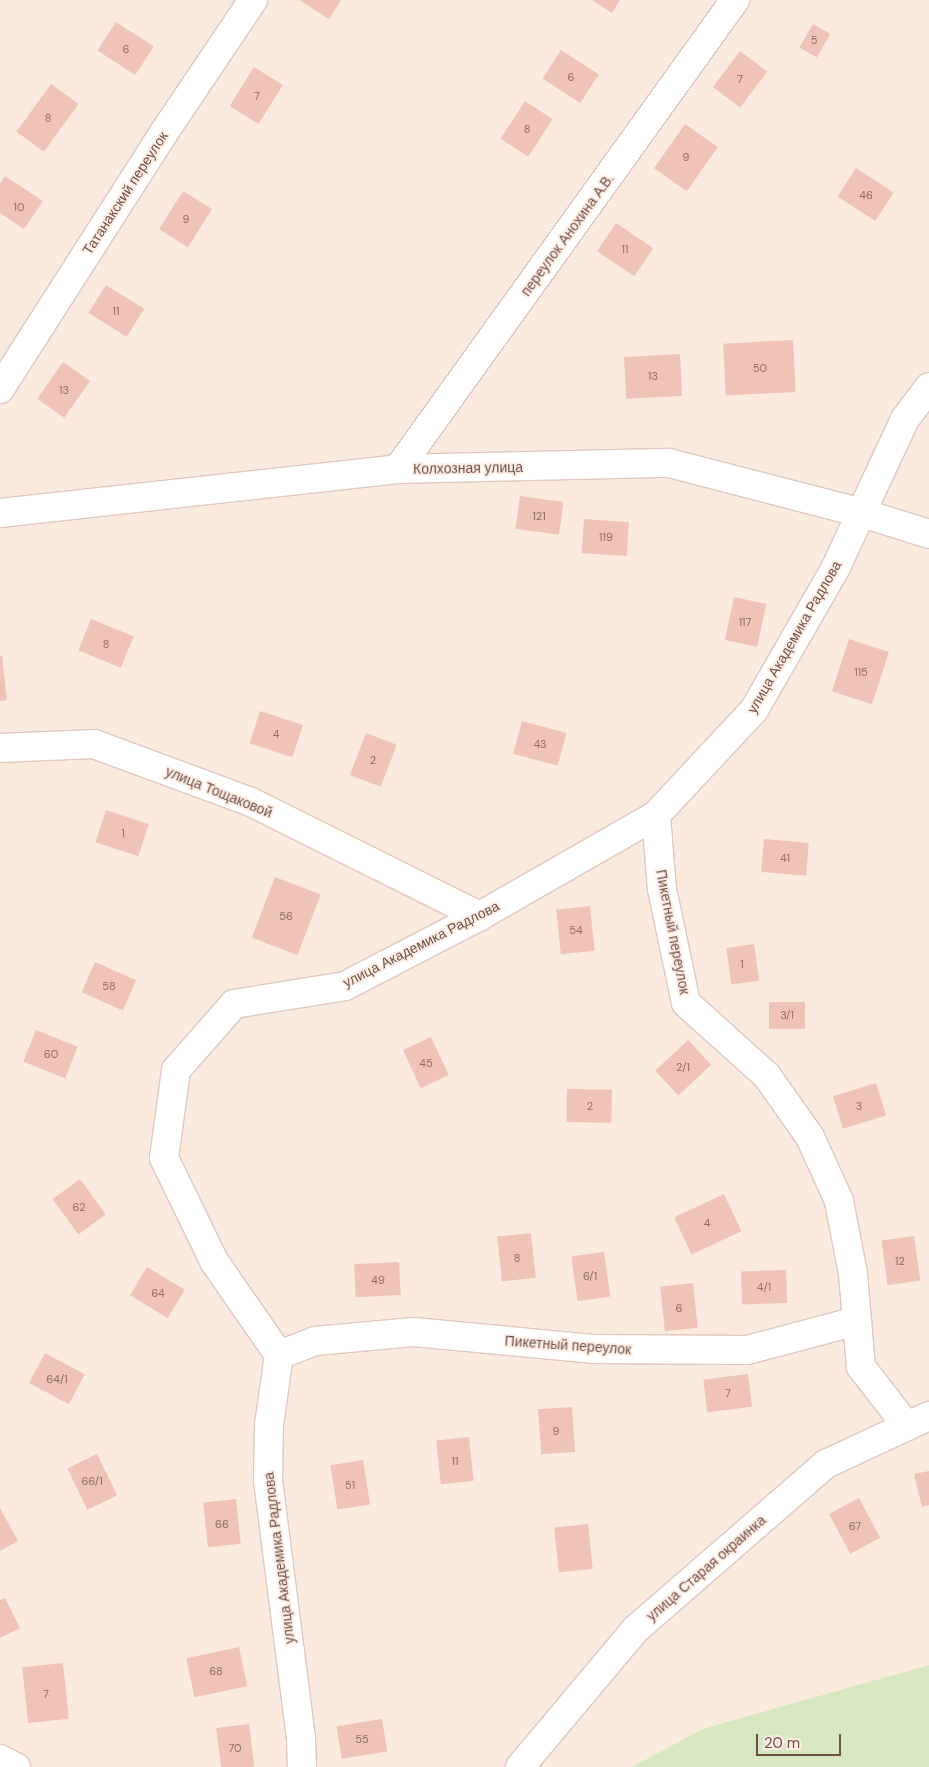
<!DOCTYPE html>
<meta charset="utf-8">
<style>
body{margin:0}
#map{position:relative;width:929px;height:1767px;overflow:hidden;background:#fbebdf;font-family:"DM Sans",sans-serif}
div>[style]{position:absolute}
.green>*{inset:0;background:#d7e7bf}
.building>*{inset:0;background:#efc3b8;transform-origin:0 0}
.roads{filter:drop-shadow(1px 0 #e0c7bf) drop-shadow(-1px 0 #e0c7bf) drop-shadow(0 1px #e0c7bf) drop-shadow(0 -1px #e0c7bf)}
.minor>*{height:28px;margin:-14px;padding:0 14px;transform-origin:14px;border-radius:14px;background:#fff}
span{translate:-50% -50%;white-space:nowrap;text-align:center;line-height:1.15;-webkit-text-stroke:4px #feefe5;paint-order:stroke}
.number-label{font-size:11px;color:#906b64}
.number-label span{-webkit-text-stroke-width:0}
.street-label{font-size:14px;color:#704e48}
.scale{position:absolute;left:756px;top:1734px;width:85px;height:22px;box-sizing:border-box;border:2px solid #704e48;border-top:0;padding-left:6px;font-size:15px;line-height:18px;white-space:nowrap;color:#704e48;-webkit-text-stroke:4px #feefe5;paint-order:stroke}
</style>
<div id="map">
<div class="green">
<div style="clip-path:polygon(929px 1665px,929px 1767px,632px 1767px,703px 1729px)"></div>
</div>
<div class="building">
<div style="clip-path:polygon(299px 0,341px 0,329px 19px)"></div>
<div style="clip-path:polygon(592px 0,620px 0,612px 13px)"></div>
<div style="left:116px;top:22px;width:45px;height:34px;rotate:33deg"></div>
<div style="left:813px;top:24px;width:20px;height:27px;rotate:30deg"></div>
<div style="left:561px;top:50px;width:45px;height:34px;rotate:33deg"></div>
<div style="left:740px;top:51px;width:34px;height:45px;rotate:37deg"></div>
<div style="left:254px;top:67px;width:34px;height:46px;rotate:32deg"></div>
<div style="left:51px;top:84px;width:34px;height:59px;rotate:36deg"></div>
<div style="left:525px;top:101px;width:33px;height:45px;rotate:33deg"></div>
<div style="left:685px;top:124px;width:40px;height:54px;rotate:35deg"></div>
<div style="left:856px;top:168px;width:45px;height:34px;rotate:33deg"></div>
<div style="clip-path:polygon(5px 176px,43px 201px,24px 229px,0 213px,0 184px)"></div>
<div style="left:183px;top:191px;width:34px;height:45px;rotate:32deg"></div>
<div style="left:616px;top:223px;width:45px;height:34px;rotate:34deg"></div>
<div style="left:106px;top:285px;width:45px;height:33px;rotate:32deg"></div>
<div style="left:793px;top:340px;width:52px;height:70px;rotate:87deg"></div>
<div style="left:680px;top:354px;width:42px;height:56px;rotate:87deg"></div>
<div style="left:63px;top:362px;width:33px;height:45px;rotate:35deg"></div>
<div style="left:520px;top:496px;width:44px;height:33px;rotate:8deg"></div>
<div style="left:584px;top:519px;width:45px;height:34px;rotate:4deg"></div>
<div style="left:734px;top:597px;width:33px;height:44px;rotate:12deg"></div>
<div style="left:91px;top:619px;width:46px;height:34px;rotate:22deg"></div>
<div style="left:849px;top:639px;width:42px;height:55px;rotate:18deg"></div>
<div style="clip-path:polygon(2px 655px,7px 700px,0 701px,0 656px)"></div>
<div style="left:260px;top:711px;width:45px;height:34px;rotate:18deg"></div>
<div style="left:522px;top:721px;width:46px;height:34px;rotate:15deg"></div>
<div style="left:366px;top:733px;width:33px;height:45px;rotate:21deg"></div>
<div style="left:106px;top:810px;width:45px;height:34px;rotate:18deg"></div>
<div style="left:764px;top:839px;width:45px;height:33px;rotate:5deg"></div>
<div style="left:275px;top:877px;width:49px;height:65px;rotate:21deg"></div>
<div style="left:590px;top:906px;width:45px;height:34px;rotate:84deg"></div>
<div style="left:754px;top:944px;width:37px;height:28px;rotate:82deg"></div>
<div style="left:95px;top:962px;width:45px;height:33px;rotate:24deg"></div>
<div style="left:769px;top:1002px;width:36px;height:27px"></div>
<div style="left:36px;top:1030px;width:45px;height:34px;rotate:22deg"></div>
<div style="left:431px;top:1037px;width:42px;height:31px;rotate:65deg"></div>
<div style="left:688px;top:1040px;width:34px;height:45px;rotate:47deg"></div>
<div style="left:876px;top:1083px;width:34px;height:45px;rotate:73deg"></div>
<div style="left:567px;top:1089px;width:45px;height:33px;rotate:1deg"></div>
<div style="left:80px;top:1179px;width:44px;height:34px;rotate:54deg"></div>
<div style="left:724px;top:1194px;width:41px;height:55px;rotate:65deg"></div>
<div style="left:531px;top:1233px;width:45px;height:34px;rotate:84deg"></div>
<div style="left:914px;top:1236px;width:45px;height:33px;rotate:82deg"></div>
<div style="left:604px;top:1252px;width:45px;height:33px;rotate:82deg"></div>
<div style="left:399px;top:1262px;width:33px;height:45px;rotate:87deg"></div>
<div style="left:147px;top:1267px;width:44px;height:33px;rotate:31deg"></div>
<div style="left:786px;top:1270px;width:33px;height:45px;rotate:88deg"></div>
<div style="left:693px;top:1283px;width:45px;height:33px;rotate:84deg"></div>
<div style="left:45px;top:1353px;width:45px;height:34px;rotate:28deg"></div>
<div style="left:748px;top:1374px;width:33px;height:45px;rotate:83deg"></div>
<div style="left:572px;top:1407px;width:45px;height:34px;rotate:86deg"></div>
<div style="left:469px;top:1437px;width:44px;height:33px;rotate:84deg"></div>
<div style="left:97px;top:1454px;width:46px;height:33px;rotate:64deg"></div>
<div style="left:363px;top:1460px;width:45px;height:33px;rotate:81deg"></div>
<div style="clip-path:polygon(929px 1471px,929px 1505px,922px 1507px,914px 1474px)"></div>
<div style="left:859px;top:1498px;width:45px;height:34px;rotate:62deg"></div>
<div style="left:236px;top:1499px;width:45px;height:33px;rotate:84deg"></div>
<div style="clip-path:polygon(0 1508px,18px 1541px,0 1551px)"></div>
<div style="left:588px;top:1524px;width:45px;height:34px;rotate:84deg"></div>
<div style="clip-path:polygon(5px 1598px,20px 1628px,0 1638px,0 1600px)"></div>
<div style="left:239px;top:1647px;width:40px;height:54px;rotate:78deg"></div>
<div style="left:63px;top:1663px;width:56px;height:41px;rotate:84deg"></div>
<div style="left:382px;top:1719px;width:33px;height:46px;rotate:81deg"></div>
<div style="left:249px;top:1724px;width:43px;height:33px;rotate:83deg"></div>
</div>
<div class="roads">
<div class="minor">
<div style="left:0;top:389px;width:306px;rotate:-57.4deg"></div>
<div style="left:165px;top:131px;width:158px;rotate:-56.1deg"></div>
<div style="left:398px;top:469px;width:578px;rotate:-54.3deg"></div>
<div style="left:0;top:513px;width:400px;rotate:-6.3deg"></div>
<div style="left:398px;top:469px;width:271px;rotate:-1.3deg"></div>
<div style="left:669px;top:463px;width:199px;rotate:14.5deg"></div>
<div style="left:862px;top:513px;width:70px;rotate:17.4deg"></div>
<div style="left:0;top:748px;width:94px;rotate:-2.4deg"></div>
<div style="left:94px;top:744px;width:167px;rotate:20.3deg"></div>
<div style="left:251px;top:802px;width:256px;rotate:26.5deg"></div>
<div style="left:656px;top:815px;width:74px;rotate:85.4deg"></div>
<div style="left:662px;top:889px;width:116px;rotate:78.1deg"></div>
<div style="left:686px;top:1003px;width:109px;rotate:42deg"></div>
<div style="left:767px;top:1076px;width:75px;rotate:54.8deg"></div>
<div style="left:810px;top:1137px;width:70px;rotate:65.6deg"></div>
<div style="left:839px;top:1201px;width:74px;rotate:79.1deg"></div>
<div style="left:853px;top:1274px;width:93px;rotate:85.1deg"></div>
<div style="left:861px;top:1367px;width:75px;rotate:52.1deg"></div>
<div style="left:279px;top:1355px;width:39px;rotate:-21deg"></div>
<div style="left:315px;top:1341px;width:99px;rotate:-5.2deg"></div>
<div style="left:414px;top:1332px;width:182px;rotate:5.4deg"></div>
<div style="left:595px;top:1349px;width:152px;rotate:0.4deg"></div>
<div style="left:747px;top:1350px;width:114px;rotate:-14.8deg"></div>
<div style="left:0;top:1759px;width:18px;rotate:27deg"></div>
<div style="left:302px;top:1767px;width:29px;rotate:-92deg"></div>
<div style="left:301px;top:1738px;width:259px;rotate:-97.3deg"></div>
<div style="left:268px;top:1481px;width:56px;rotate:-89deg"></div>
<div style="left:269px;top:1425px;width:71px;rotate:-81.9deg"></div>
<div style="left:279px;top:1355px;width:114px;rotate:-124.7deg"></div>
<div style="left:214px;top:1261px;width:114px;rotate:-115.9deg"></div>
<div style="left:164px;top:1158px;width:89px;rotate:-82.2deg"></div>
<div style="left:176px;top:1070px;width:88px;rotate:-48.7deg"></div>
<div style="left:234px;top:1004px;width:112px;rotate:-9.2deg"></div>
<div style="left:345px;top:986px;width:152px;rotate:-27.4deg"></div>
<div style="left:480px;top:916px;width:203px;rotate:-29.8deg"></div>
<div style="left:656px;top:815px;width:144px;rotate:-47deg"></div>
<div style="left:754px;top:710px;width:163px;rotate:-60.1deg"></div>
<div style="left:835px;top:569px;width:166px;rotate:-65deg"></div>
<div style="left:905px;top:419px;width:40px;rotate:-53deg"></div>
<div style="left:520px;top:1767px;width:180px;rotate:-50deg"></div>
<div style="left:636px;top:1629px;width:252px;rotate:-41deg"></div>
<div style="left:826px;top:1464px;width:114px;rotate:-25deg"></div>
</div>
</div>
<div class="number-label">
<span style="left:814px;top:40px">5</span>
<span style="left:126px;top:49px">6</span>
<span style="left:571px;top:77px">6</span>
<span style="left:740px;top:79px">7</span>
<span style="left:257px;top:96px">7</span>
<span style="left:48px;top:118px">8</span>
<span style="left:527px;top:129px">8</span>
<span style="left:686px;top:157px">9</span>
<span style="left:866px;top:195px">46</span>
<span style="left:19px;top:207px">10</span>
<span style="left:186px;top:219px">9</span>
<span style="left:625px;top:249px">11</span>
<span style="left:116px;top:311px">11</span>
<span style="left:760px;top:368px">50</span>
<span style="left:653px;top:376px">13</span>
<span style="left:64px;top:390px">13</span>
<span style="left:539px;top:516px">121</span>
<span style="left:606px;top:537px">119</span>
<span style="left:745px;top:622px">117</span>
<span style="left:106px;top:644px">8</span>
<span style="left:861px;top:672px">115</span>
<span style="left:276px;top:734px">4</span>
<span style="left:540px;top:744px">43</span>
<span style="left:373px;top:760px">2</span>
<span style="left:123px;top:833px">1</span>
<span style="left:785px;top:858px">41</span>
<span style="left:286px;top:916px">56</span>
<span style="left:576px;top:930px">54</span>
<span style="left:742px;top:964px">1</span>
<span style="left:109px;top:986px">58</span>
<span style="left:787px;top:1015px">3/1</span>
<span style="left:51px;top:1054px">60</span>
<span style="left:426px;top:1063px">45</span>
<span style="left:683px;top:1067px">2/1</span>
<span style="left:590px;top:1106px">2</span>
<span style="left:859px;top:1106px">3</span>
<span style="left:79px;top:1207px">62</span>
<span style="left:707px;top:1223px">4</span>
<span style="left:517px;top:1258px">8</span>
<span style="left:900px;top:1261px">12</span>
<span style="left:590px;top:1276px">6/1</span>
<span style="left:378px;top:1280px">49</span>
<span style="left:764px;top:1287px">4/1</span>
<span style="left:158px;top:1293px">64</span>
<span style="left:679px;top:1308px">6</span>
<span style="left:57px;top:1379px">64/1</span>
<span style="left:728px;top:1393px">7</span>
<span style="left:556px;top:1431px">9</span>
<span style="left:455px;top:1461px">11</span>
<span style="left:92px;top:1481px">66/1</span>
<span style="left:350px;top:1485px">51</span>
<span style="left:222px;top:1524px">66</span>
<span style="left:855px;top:1526px">67</span>
<span style="left:216px;top:1671px">68</span>
<span style="left:46px;top:1694px">7</span>
<span style="left:362px;top:1739px">55</span>
<span style="left:235px;top:1748px">70</span>
</div>
<div class="street-label">
<span style="left:125px;top:193px;rotate:-57deg">Татанакский переулок</span>
<span style="left:567px;top:235px;rotate:-54deg">переулок Анохина А.В.</span>
<span style="left:468px;top:468px;rotate:-1deg">Колхозная улица</span>
<span style="left:794px;top:637px;rotate:-60deg">улица Академика Радлова</span>
<span style="left:219px;top:792px;rotate:22deg">улица Тощаковой</span>
<span style="left:673px;top:932px;rotate:79deg">Пикетный переулок</span>
<span style="left:421px;top:944px;rotate:-27deg">улица Академика Радлова</span>
<span style="left:568px;top:1345px;rotate:4deg">Пикетный переулок</span>
<span style="left:279px;top:1558px;rotate:-97deg">улица Академика Радлова</span>
<span style="left:706px;top:1568px;rotate:-41deg">улица Старая окраинка</span>
</div>
<div class="scale">20 m</div>
</div>
